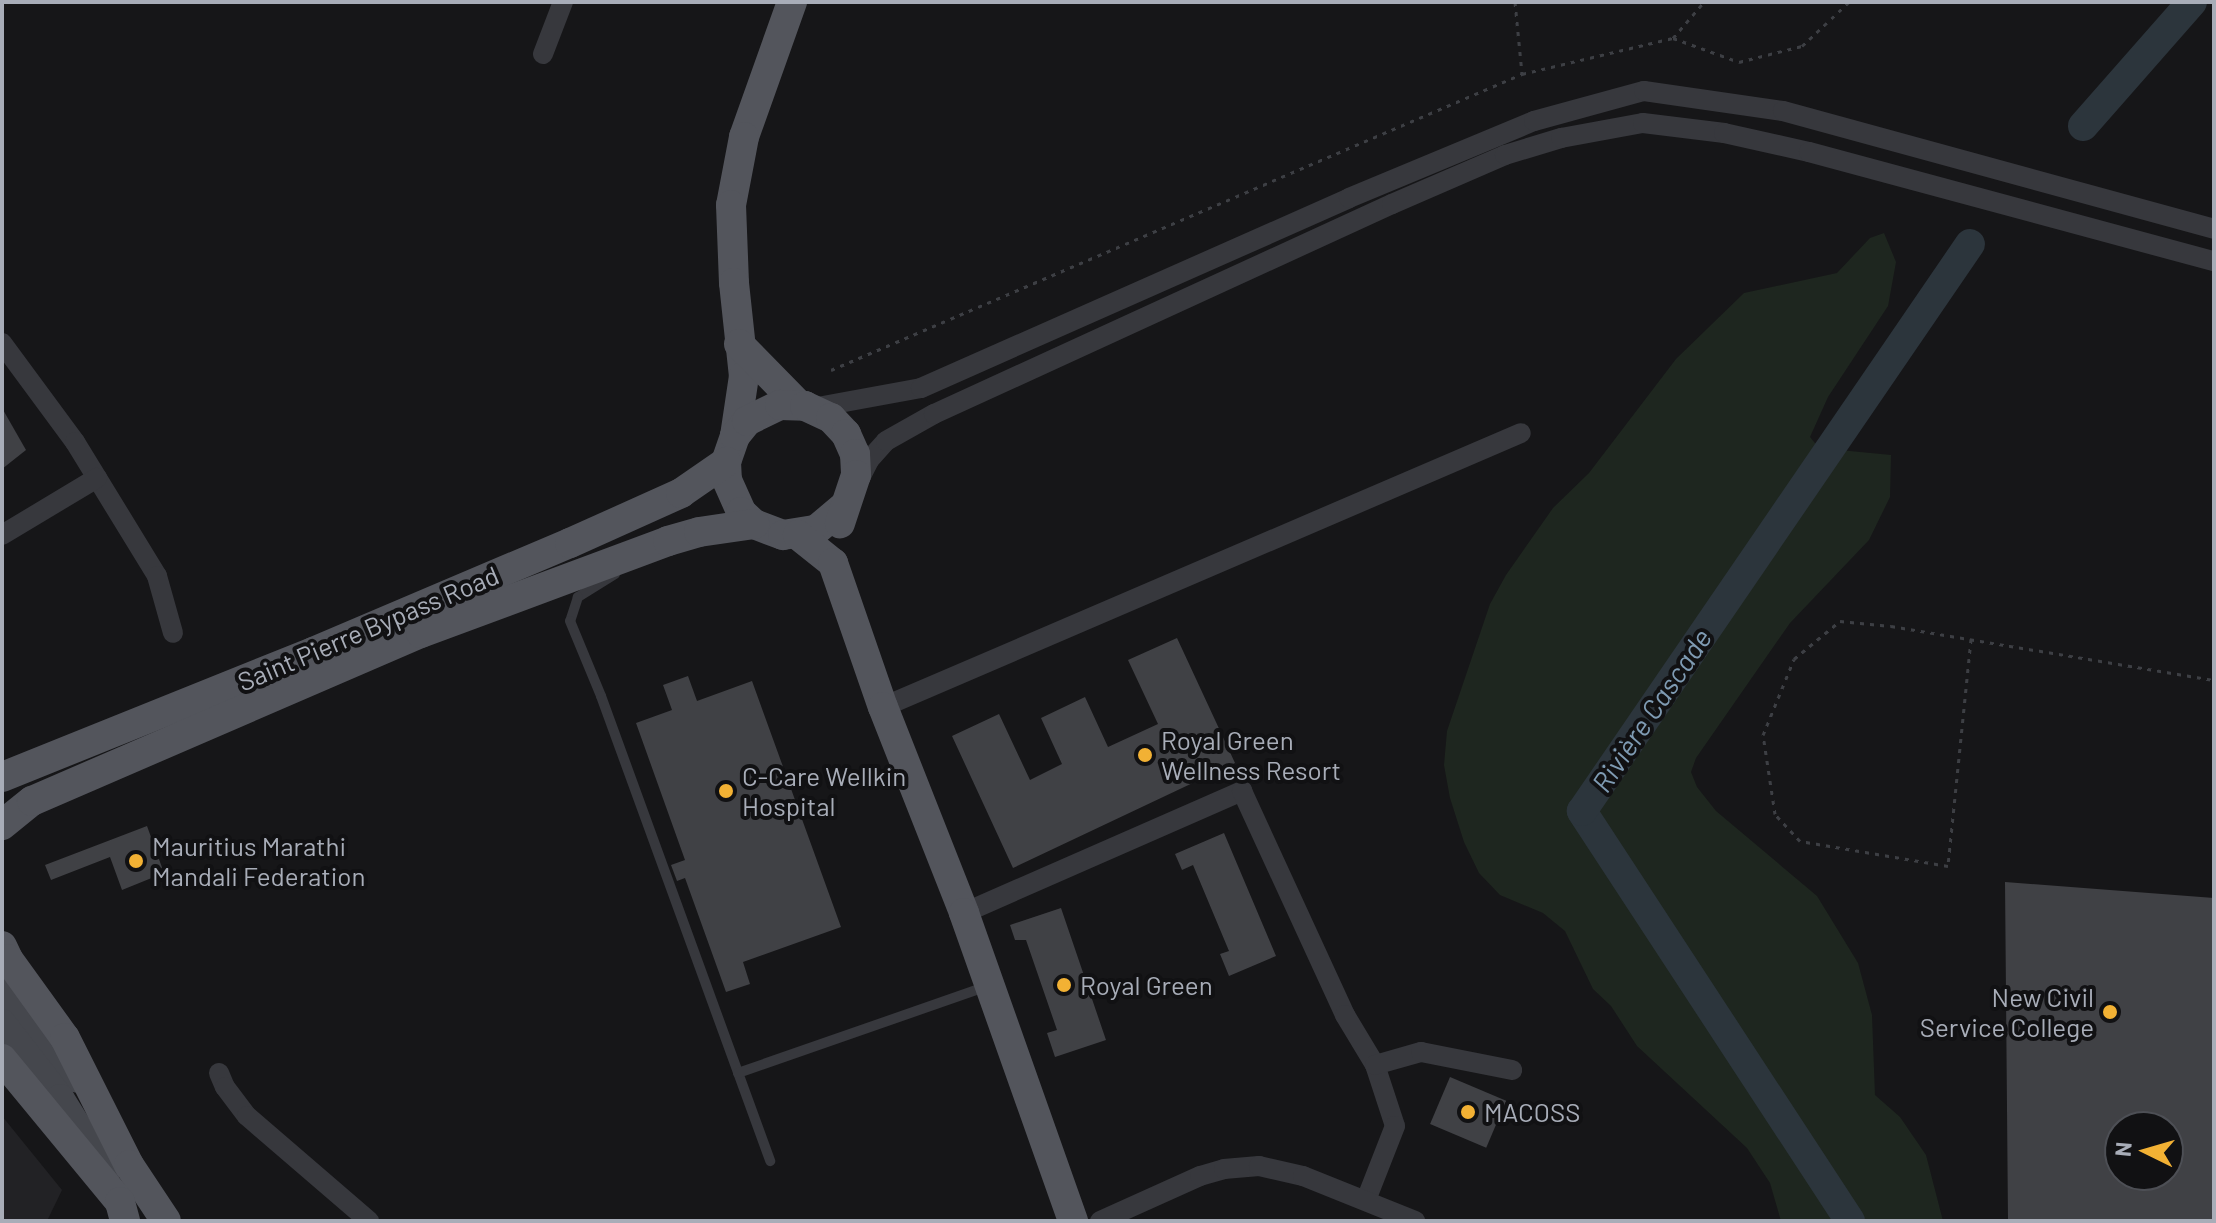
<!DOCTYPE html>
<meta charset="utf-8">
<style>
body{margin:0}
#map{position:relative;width:2216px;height:1223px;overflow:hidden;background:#161618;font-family:Barlow,sans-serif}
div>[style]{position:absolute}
.built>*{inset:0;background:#222225}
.green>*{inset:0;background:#1e261f}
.river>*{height:30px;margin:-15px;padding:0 15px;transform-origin:15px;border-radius:15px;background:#2c353c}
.building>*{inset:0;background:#404145;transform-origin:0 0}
.path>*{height:3px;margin-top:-1.5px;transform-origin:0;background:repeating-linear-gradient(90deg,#3d3f44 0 4px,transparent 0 10px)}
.lane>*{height:10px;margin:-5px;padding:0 5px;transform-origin:5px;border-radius:5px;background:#37383d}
.street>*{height:20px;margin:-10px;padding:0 10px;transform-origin:10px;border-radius:10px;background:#37383d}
.secondary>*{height:28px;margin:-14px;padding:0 14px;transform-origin:14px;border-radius:14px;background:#45474d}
.primary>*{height:30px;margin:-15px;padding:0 15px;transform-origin:15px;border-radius:15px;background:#53555c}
.dots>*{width:22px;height:22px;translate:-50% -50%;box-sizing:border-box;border:4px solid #111113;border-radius:50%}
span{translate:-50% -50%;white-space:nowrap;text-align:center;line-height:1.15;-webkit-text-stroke:8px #111113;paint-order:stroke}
.street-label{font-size:26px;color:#a8adb8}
.poi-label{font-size:26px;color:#a8adb8}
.left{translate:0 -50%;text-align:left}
.right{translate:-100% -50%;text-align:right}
.water-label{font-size:28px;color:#7f9bb3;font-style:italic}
.frame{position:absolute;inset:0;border:4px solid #a8adb8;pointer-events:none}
.north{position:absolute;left:2104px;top:1111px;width:80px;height:80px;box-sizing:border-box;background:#111113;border:2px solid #4d4f55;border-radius:50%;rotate:275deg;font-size:22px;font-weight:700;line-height:32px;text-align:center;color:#a8adb8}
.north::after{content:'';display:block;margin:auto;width:28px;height:36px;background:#f2b134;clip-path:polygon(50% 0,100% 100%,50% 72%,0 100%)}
</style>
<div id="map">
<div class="built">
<div style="clip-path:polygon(2px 1116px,62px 1190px,47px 1221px,2px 1221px)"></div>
</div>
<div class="green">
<div style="clip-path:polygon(1884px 233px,1896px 262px,1888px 306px,1828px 397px,1810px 437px,1819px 448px,1891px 455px,1890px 497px,1869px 540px,1790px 623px,1696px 758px,1691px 772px,1697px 787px,1716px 811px,1817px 896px,1858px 963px,1872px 1015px,1875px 1095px,1900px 1117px,1926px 1155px,1943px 1221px,1781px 1221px,1770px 1183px,1747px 1148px,1637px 1046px,1611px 1006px,1593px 989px,1565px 931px,1543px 913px,1500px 895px,1479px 873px,1464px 842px,1450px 798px,1444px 765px,1447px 731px,1490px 604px,1506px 575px,1553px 508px,1589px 473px,1676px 359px,1744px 293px,1837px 273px,1870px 238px)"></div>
</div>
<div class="river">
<div style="left:2083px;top:126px;width:165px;rotate:-48.7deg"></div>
<div style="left:1850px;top:1221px;width:490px;rotate:-123.2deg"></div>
<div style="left:1582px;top:811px;width:687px;rotate:-55.62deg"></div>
</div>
<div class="building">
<div style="clip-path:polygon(2px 408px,26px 450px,2px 469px)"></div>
<div style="clip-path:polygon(1177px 638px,1235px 763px,1013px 868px,952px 736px,999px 714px,1030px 780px,1062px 764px,1041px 718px,1085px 697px,1108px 747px,1158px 724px,1128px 660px)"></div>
<div style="clip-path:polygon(688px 676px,697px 701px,752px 681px,841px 927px,743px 962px,750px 984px,726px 992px,685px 878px,677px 881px,671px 865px,685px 860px,636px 723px,672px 710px,663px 685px)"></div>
<div style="clip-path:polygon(147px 826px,164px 873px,122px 890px,110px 857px,51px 880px,45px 865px)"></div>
<div style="clip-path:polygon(1224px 833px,1276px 956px,1229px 976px,1220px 954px,1229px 951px,1193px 865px,1182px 870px,1175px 854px)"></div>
<div style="clip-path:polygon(evenodd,2005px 882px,2214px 898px,2214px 1221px,2008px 1221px,2005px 882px,2120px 1127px,2168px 1127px,2168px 1175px,2120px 1175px,2120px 1127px)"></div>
<div style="clip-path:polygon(1061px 908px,1106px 1040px,1055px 1057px,1047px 1033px,1057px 1030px,1026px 940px,1015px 940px,1010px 925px)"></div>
<div style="left:1450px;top:1077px;width:61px;height:51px;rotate:23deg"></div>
</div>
<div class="path">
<div style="left:1515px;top:2px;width:72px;rotate:84.4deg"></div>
<div style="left:1673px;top:38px;width:70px;rotate:20deg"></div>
<div style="left:1739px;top:62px;width:65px;rotate:-14.3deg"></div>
<div style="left:1802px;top:46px;width:64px;rotate:-43.1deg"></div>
<div style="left:831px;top:370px;width:752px;rotate:-23.19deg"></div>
<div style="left:1522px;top:74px;width:155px;rotate:-13.4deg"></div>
<div style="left:1673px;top:38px;width:48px;rotate:-49.3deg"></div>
<div style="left:1971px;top:639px;width:228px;rotate:95.8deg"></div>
<div style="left:1948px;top:866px;width:150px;rotate:-170.4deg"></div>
<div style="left:1800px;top:841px;width:37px;rotate:-133deg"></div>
<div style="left:1775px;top:814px;width:80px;rotate:-98.6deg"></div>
<div style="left:1763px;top:735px;width:82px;rotate:-67.8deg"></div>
<div style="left:1794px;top:659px;width:60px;rotate:-39.6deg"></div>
<div style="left:1840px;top:621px;width:51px;rotate:5.6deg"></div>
<div style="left:1891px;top:626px;width:327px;rotate:9.5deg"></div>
</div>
<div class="lane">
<div style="left:615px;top:574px;width:44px;rotate:148.1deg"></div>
<div style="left:578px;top:597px;width:25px;rotate:108deg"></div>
<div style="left:570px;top:621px;width:81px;rotate:67.5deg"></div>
<div style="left:601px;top:696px;width:495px;rotate:70deg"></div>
<div style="left:738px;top:1073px;width:262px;rotate:-19.2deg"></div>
</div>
<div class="street">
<div style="left:543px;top:54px;width:56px;rotate:-69deg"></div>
<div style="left:2px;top:343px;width:123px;rotate:53.6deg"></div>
<div style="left:75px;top:442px;width:157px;rotate:58.5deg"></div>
<div style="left:157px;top:576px;width:59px;rotate:74.3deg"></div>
<div style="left:812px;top:408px;width:111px;rotate:-10.4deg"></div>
<div style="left:921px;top:388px;width:468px;rotate:-23.9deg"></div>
<div style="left:1349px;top:198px;width:200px;rotate:-22.6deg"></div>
<div style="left:1534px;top:121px;width:114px;rotate:-15.3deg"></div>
<div style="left:1644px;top:91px;width:140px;rotate:8.2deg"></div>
<div style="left:1783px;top:111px;width:447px;rotate:15.3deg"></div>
<div style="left:859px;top:480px;width:22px;rotate:-63deg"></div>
<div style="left:869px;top:460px;width:25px;rotate:-48deg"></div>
<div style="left:886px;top:441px;width:55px;rotate:-29.4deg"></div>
<div style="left:934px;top:414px;width:504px;rotate:-24.63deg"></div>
<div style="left:1392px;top:204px;width:123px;rotate:-23.4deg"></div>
<div style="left:1505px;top:155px;width:59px;rotate:-16.9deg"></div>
<div style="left:1561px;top:138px;width:83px;rotate:-10.4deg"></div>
<div style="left:1643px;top:123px;width:82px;rotate:7deg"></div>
<div style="left:1724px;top:133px;width:87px;rotate:12.6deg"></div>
<div style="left:1809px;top:152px;width:419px;rotate:15.1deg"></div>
<div style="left:2px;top:535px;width:111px;rotate:-31deg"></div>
<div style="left:883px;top:707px;width:694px;rotate:-23.24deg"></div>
<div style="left:964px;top:913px;width:304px;rotate:-23.7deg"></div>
<div style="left:1242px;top:791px;width:247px;rotate:65.3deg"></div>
<div style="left:1345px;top:1015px;width:58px;rotate:59deg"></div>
<div style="left:1375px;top:1065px;width:64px;rotate:71.8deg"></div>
<div style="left:1395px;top:1126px;width:79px;rotate:111.4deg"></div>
<div style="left:1375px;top:1065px;width:48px;rotate:-15.8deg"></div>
<div style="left:1421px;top:1052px;width:93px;rotate:11.2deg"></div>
<div style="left:219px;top:1073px;width:15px;rotate:67deg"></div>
<div style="left:225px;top:1087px;width:36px;rotate:53deg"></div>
<div style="left:247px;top:1116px;width:161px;rotate:40.7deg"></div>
<div style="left:1100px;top:1221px;width:110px;rotate:-24.2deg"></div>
<div style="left:1200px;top:1176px;width:25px;rotate:-16deg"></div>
<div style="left:1224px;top:1169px;width:35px;rotate:-5deg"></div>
<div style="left:1259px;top:1166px;width:45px;rotate:12.8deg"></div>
<div style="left:1303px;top:1176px;width:121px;rotate:21.9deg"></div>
</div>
<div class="secondary">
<div style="left:2px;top:986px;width:119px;rotate:51.1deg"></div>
<div style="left:2px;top:1023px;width:95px;rotate:52.3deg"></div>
<div style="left:60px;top:1098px;width:87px;rotate:58.1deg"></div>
</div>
<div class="primary">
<div style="left:792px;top:2px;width:143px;rotate:109.6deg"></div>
<div style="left:744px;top:137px;width:69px;rotate:100.8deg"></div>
<div style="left:731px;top:205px;width:78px;rotate:87.8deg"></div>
<div style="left:734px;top:283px;width:94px;rotate:83.9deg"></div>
<div style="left:744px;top:376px;width:61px;rotate:98.5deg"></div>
<div style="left:735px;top:436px;width:28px;rotate:109deg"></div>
<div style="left:726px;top:462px;width:18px;rotate:87deg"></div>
<div style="left:727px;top:480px;width:35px;rotate:66deg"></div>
<div style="left:741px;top:512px;width:18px;rotate:43deg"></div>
<div style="left:754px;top:524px;width:31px;rotate:21deg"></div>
<div style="left:783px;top:535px;width:33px;rotate:-9deg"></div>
<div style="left:816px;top:530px;width:38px;rotate:-40deg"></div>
<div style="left:739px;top:344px;width:84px;rotate:45.5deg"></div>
<div style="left:735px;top:436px;width:19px;rotate:-51deg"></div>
<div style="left:747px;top:421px;width:37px;rotate:-26deg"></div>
<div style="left:780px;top:405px;width:25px;rotate:2deg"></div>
<div style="left:805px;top:406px;width:29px;rotate:25deg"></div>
<div style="left:831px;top:418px;width:22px;rotate:47deg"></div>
<div style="left:846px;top:434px;width:22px;rotate:66deg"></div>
<div style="left:855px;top:454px;width:21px;rotate:87deg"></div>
<div style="left:856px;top:475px;width:51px;rotate:108.4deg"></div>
<div style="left:798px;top:535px;width:45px;rotate:38.7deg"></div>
<div style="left:833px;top:563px;width:152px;rotate:70.9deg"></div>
<div style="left:883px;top:707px;width:221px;rotate:68.5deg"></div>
<div style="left:964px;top:913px;width:327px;rotate:70.5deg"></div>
<div style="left:2px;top:777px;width:335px;rotate:-21.9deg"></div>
<div style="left:313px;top:652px;width:279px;rotate:-23deg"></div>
<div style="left:570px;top:543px;width:122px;rotate:-24.2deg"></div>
<div style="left:681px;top:493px;width:55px;rotate:-34.6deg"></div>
<div style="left:2px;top:825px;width:38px;rotate:-39deg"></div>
<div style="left:32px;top:801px;width:424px;rotate:-23.4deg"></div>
<div style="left:421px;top:633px;width:264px;rotate:-20.4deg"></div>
<div style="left:668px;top:541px;width:32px;rotate:-16deg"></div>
<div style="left:699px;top:532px;width:56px;rotate:-8.3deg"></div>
<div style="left:2px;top:946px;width:14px;rotate:65deg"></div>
<div style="left:8px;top:959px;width:97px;rotate:54.2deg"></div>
<div style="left:65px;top:1038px;width:142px;rotate:63.3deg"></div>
<div style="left:129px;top:1165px;width:67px;rotate:56.5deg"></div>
<div style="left:2px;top:1059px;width:185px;rotate:50.5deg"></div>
<div style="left:120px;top:1202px;width:20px;rotate:75deg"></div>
</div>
<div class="dots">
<div style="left:1145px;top:755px;background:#f2b134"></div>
<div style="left:726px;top:791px;background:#f2b134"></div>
<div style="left:136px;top:861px;background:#f2b134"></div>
<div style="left:1064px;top:985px;background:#f2b134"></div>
<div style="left:2110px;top:1012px;background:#f2b134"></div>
<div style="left:1468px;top:1112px;background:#f2b134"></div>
</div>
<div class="street-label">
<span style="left:368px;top:628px;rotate:-23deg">Saint Pierre Bypass Road</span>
</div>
<div class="poi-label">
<span class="left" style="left:1161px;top:755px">Royal Green<br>Wellness Resort</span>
<span class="left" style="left:742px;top:791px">C-Care Wellkin<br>Hospital</span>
<span class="left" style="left:152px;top:861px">Mauritius Marathi<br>Mandali Federation</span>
<span class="left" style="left:1080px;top:985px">Royal Green</span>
<span class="right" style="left:2094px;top:1012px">New Civil<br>Service College</span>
<span class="left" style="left:1484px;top:1112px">MACOSS</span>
</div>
<div class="water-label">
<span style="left:1651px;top:710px;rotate:-56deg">Rivière Cascade</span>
</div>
<div class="frame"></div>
<div class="north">N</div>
</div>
